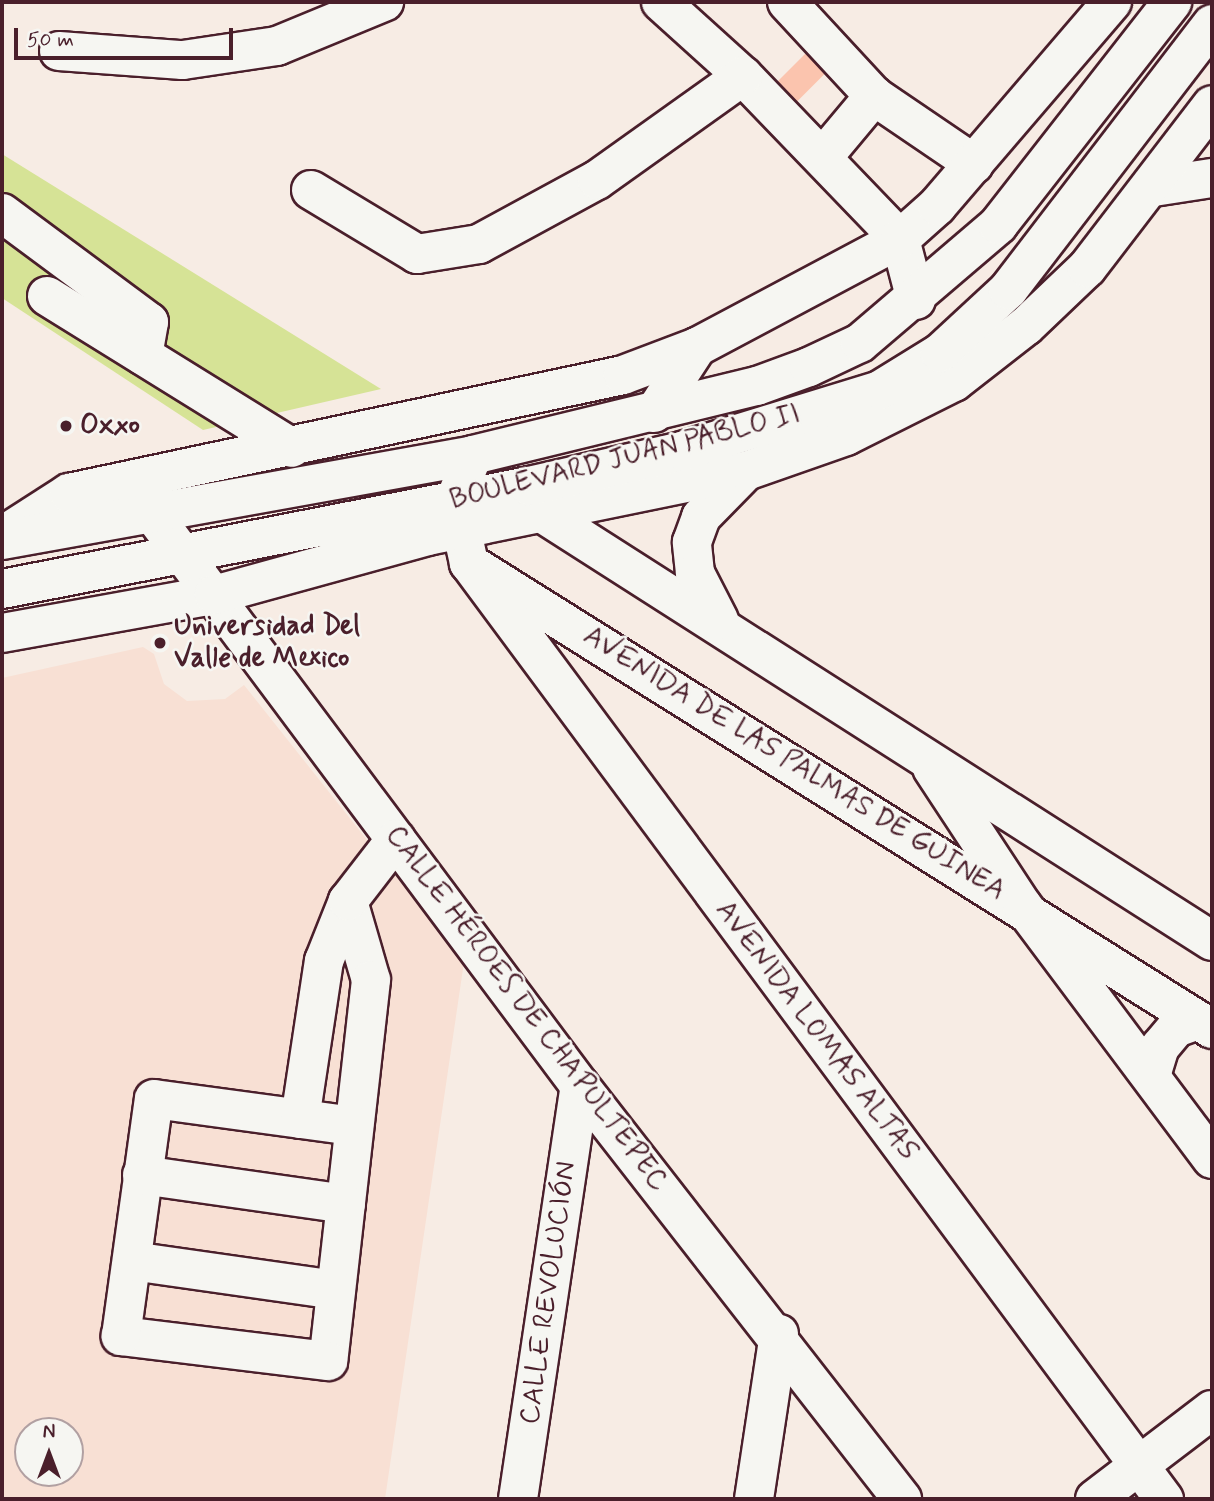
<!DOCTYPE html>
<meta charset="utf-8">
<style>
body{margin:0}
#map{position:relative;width:1214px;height:1501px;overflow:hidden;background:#f7ece4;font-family:Mynerve,sans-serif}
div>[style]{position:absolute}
.built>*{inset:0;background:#f8e0d4}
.green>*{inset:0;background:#d6e396}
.building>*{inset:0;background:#fbc4ae;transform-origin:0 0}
.roads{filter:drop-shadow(2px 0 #4a1f2b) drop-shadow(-2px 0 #4a1f2b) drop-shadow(0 2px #4a1f2b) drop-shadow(0 -2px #4a1f2b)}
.minor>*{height:38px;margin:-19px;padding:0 19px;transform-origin:19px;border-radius:19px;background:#f6f6f2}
.major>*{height:38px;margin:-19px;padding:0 19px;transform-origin:19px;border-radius:19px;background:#f6f6f2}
.dots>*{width:19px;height:19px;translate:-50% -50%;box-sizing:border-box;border:4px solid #f6f6f2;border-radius:50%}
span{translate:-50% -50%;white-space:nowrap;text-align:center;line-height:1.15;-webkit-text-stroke:5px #f6f6f2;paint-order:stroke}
.poi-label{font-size:28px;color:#4a1f2b;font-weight:700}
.left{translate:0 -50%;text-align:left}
.street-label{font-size:28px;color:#4a1f2b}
.frame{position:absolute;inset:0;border:4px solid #4a1f2b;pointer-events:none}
.north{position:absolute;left:14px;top:1417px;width:70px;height:70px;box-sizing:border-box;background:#f6f6f2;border:2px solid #b1a0a2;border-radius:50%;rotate:0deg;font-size:19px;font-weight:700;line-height:28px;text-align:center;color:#4a1f2b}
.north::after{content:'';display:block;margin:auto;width:24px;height:32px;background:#4a1f2b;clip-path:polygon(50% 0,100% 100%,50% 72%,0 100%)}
.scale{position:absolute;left:14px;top:28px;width:219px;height:32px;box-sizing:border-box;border:4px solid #4a1f2b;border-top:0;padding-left:9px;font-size:21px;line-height:24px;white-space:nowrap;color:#4a1f2b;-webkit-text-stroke:5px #f6f6f2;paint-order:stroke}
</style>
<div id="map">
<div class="built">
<div style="clip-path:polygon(evenodd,143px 647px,154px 654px,164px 684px,187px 701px,225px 699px,244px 685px,464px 962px,385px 1499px,2px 1499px,2px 678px,143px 647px,28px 1431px,70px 1431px,70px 1473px,28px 1473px,28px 1431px)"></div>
</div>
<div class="green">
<div style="clip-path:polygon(2px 154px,381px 389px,203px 430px,2px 298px)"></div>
</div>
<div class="building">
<div style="left:829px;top:30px;width:28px;height:112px;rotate:45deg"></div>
</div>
<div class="roads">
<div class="minor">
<div style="left:661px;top:2px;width:110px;rotate:42.1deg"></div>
<div style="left:743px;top:76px;width:226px;rotate:46.1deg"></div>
<div style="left:900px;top:239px;width:63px;rotate:75.3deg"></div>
<div style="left:787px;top:2px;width:128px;rotate:47.2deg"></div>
<div style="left:874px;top:96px;width:121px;rotate:34.2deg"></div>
<div style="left:59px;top:51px;width:124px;rotate:4.2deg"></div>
<div style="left:183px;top:60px;width:95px;rotate:-8.5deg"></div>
<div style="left:277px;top:46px;width:116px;rotate:-22.4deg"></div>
<div style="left:823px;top:157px;width:80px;rotate:-50.1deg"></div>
<div style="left:1153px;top:187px;width:60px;rotate:-8.7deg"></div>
<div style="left:311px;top:190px;width:124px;rotate:31.1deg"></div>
<div style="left:417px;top:254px;width:63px;rotate:-9.2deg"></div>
<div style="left:479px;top:244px;width:134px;rotate:-28.5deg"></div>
<div style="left:597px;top:180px;width:179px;rotate:-35.5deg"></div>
<div style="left:2px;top:213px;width:183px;rotate:36.6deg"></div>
<div style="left:149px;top:322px;width:34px;rotate:100deg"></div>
<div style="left:47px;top:296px;width:288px;rotate:31.8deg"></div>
<div style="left:473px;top:455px;width:48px;rotate:111.8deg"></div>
<div style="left:455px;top:500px;width:65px;rotate:77.5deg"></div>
<div style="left:469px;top:563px;width:877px;rotate:32.1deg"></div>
<div style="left:537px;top:503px;width:14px;rotate:56deg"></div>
<div style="left:545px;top:515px;width:791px;rotate:32.57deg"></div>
<div style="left:154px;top:516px;width:712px;rotate:53.23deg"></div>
<div style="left:580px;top:1086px;width:524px;rotate:52.06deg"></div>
<div style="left:2px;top:536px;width:80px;rotate:-32.7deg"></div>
<div style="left:69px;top:493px;width:566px;rotate:-12.02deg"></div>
<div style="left:623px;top:375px;width:79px;rotate:-20.7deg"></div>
<div style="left:697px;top:347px;width:230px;rotate:-28deg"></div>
<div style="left:900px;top:239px;width:50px;rotate:-41.7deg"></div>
<div style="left:937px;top:206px;width:269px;rotate:-49.4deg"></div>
<div style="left:469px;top:563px;width:1166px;rotate:53.41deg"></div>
<div style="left:719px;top:620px;width:53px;rotate:-117.1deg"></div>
<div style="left:695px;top:573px;width:31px;rotate:-96deg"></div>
<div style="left:692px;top:542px;width:27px;rotate:-70deg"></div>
<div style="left:701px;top:517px;width:63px;rotate:-45.6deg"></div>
<div style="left:2px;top:633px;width:215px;rotate:-10.2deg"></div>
<div style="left:214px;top:595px;width:222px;rotate:-15.4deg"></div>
<div style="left:428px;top:536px;width:325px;rotate:-11.6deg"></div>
<div style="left:746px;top:471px;width:106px;rotate:-19.3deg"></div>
<div style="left:846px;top:436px;width:121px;rotate:-26.6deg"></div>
<div style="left:954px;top:382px;width:91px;rotate:-37.9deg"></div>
<div style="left:1026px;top:326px;width:84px;rotate:-43.6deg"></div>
<div style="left:1087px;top:268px;width:205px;rotate:-52.5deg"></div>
<div style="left:932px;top:768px;width:164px;rotate:56.7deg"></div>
<div style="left:1022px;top:905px;width:317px;rotate:53.2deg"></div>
<div style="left:348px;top:901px;width:82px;rotate:73.8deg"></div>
<div style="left:371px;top:980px;width:383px;rotate:96.4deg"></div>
<div style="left:328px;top:1361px;width:209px;rotate:-173.1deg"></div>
<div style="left:121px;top:1336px;width:239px;rotate:-82.1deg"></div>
<div style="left:154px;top:1099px;width:202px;rotate:7.7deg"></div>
<div style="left:1151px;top:1076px;width:30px;rotate:-73deg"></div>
<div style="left:1160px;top:1047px;width:25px;rotate:-50deg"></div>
<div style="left:1176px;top:1028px;width:23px;rotate:-20deg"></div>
<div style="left:300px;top:1119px;width:160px;rotate:-81.4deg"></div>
<div style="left:324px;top:961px;width:65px;rotate:-68.2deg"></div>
<div style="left:348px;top:901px;width:78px;rotate:-52.3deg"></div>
<div style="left:142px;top:1175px;width:206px;rotate:8.1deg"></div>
<div style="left:132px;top:1261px;width:206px;rotate:8.1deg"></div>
<div style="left:518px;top:1499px;width:418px;rotate:-81.5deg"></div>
<div style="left:754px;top:1499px;width:167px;rotate:-81.4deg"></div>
<div style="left:1095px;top:1499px;width:147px;rotate:-37.3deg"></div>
</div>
<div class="major">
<div style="left:654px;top:413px;width:79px;rotate:-56.9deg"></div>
<div style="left:2px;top:540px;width:479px;rotate:-10.2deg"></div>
<div style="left:473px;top:455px;width:292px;rotate:-13.7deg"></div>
<div style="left:757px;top:386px;width:55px;rotate:-20.1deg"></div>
<div style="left:809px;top:367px;width:56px;rotate:-25.2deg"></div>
<div style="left:860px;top:343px;width:182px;rotate:-40.5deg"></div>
<div style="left:998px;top:225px;width:283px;rotate:-52deg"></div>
<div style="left:2px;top:589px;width:537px;rotate:-11.06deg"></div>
<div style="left:529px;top:486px;width:157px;rotate:-12.9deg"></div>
<div style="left:682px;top:451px;width:207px;rotate:-17.1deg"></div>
<div style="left:880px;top:390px;width:70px;rotate:-31.7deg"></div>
<div style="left:940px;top:353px;width:93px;rotate:-42.8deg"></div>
<div style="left:1008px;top:290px;width:335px;rotate:-52.5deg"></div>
</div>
</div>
<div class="dots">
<div style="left:66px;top:426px;background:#4a1f2b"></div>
<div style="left:160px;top:643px;background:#4a1f2b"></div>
</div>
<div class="poi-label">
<span class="left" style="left:80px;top:426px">Oxxo</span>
<span class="left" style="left:174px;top:643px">Universidad Del<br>Valle de Mexico</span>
</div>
<div class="street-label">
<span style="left:625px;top:458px;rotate:-14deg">BOULEVARD JUAN PABLO II</span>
<span style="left:794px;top:764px;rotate:32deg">AVENIDA DE LAS PALMAS DE GUINEA</span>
<span style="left:526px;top:1009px;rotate:53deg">CALLE HÉROES DE CHAPULTEPEC</span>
<span style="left:816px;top:1031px;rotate:53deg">AVENIDA LOMAS ALTAS</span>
<span style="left:549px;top:1293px;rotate:-82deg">CALLE REVOLUCIÓN</span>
</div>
<div class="frame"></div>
<div class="north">N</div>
<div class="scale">50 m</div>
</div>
